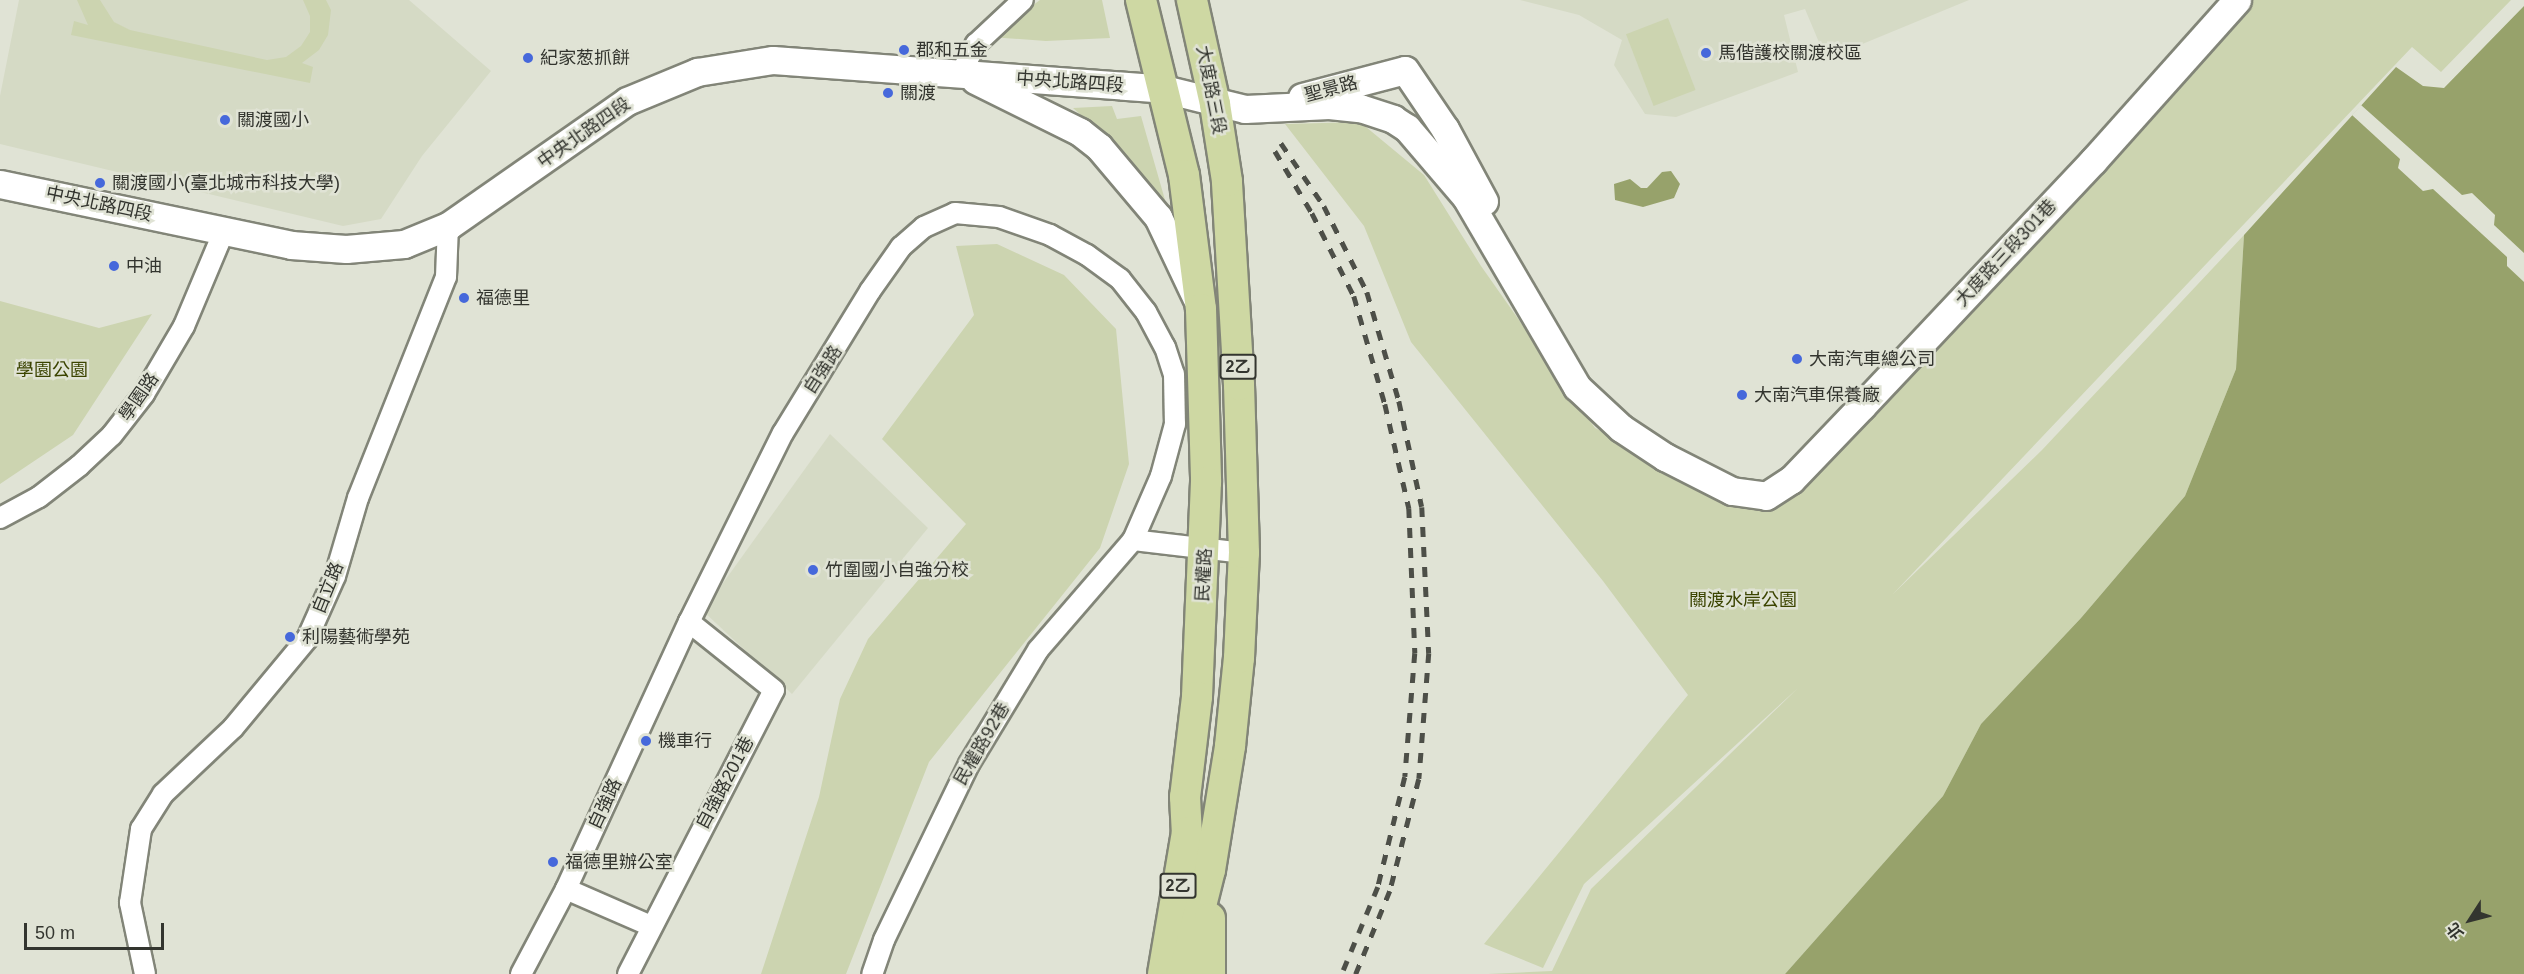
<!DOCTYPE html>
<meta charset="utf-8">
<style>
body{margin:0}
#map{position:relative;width:2524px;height:974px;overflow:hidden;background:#e0e3d5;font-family:Helvetica,"Noto Sans TC",sans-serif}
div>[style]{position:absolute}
.built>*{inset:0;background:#d5dac5}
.green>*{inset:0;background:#ccd4b0;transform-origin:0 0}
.water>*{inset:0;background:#97a26b}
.pier>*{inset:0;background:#e0e3d5}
.roads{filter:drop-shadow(2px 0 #828578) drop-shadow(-2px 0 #828578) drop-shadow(0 2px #828578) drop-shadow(0 -2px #828578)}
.street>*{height:20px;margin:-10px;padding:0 10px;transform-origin:10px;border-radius:10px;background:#fff}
.secondary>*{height:27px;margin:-13.5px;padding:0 13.5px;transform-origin:13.5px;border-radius:13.5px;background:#fff}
.primary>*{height:30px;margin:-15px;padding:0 15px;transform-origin:15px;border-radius:15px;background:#ced8a3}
.rail>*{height:4.5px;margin-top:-2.25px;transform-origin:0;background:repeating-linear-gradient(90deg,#4d4f48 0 10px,transparent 0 20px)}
.dots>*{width:16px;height:16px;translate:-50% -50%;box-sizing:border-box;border:3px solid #e0e3d5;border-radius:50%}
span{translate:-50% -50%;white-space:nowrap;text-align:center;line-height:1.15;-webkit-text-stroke:5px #e0e3d5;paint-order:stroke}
.shield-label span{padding:2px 4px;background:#e0e3d5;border:2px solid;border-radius:4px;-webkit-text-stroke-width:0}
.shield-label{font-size:16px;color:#33352f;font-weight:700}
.poi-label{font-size:18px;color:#33352f}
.left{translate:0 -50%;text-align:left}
.street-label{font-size:18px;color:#33352f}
.park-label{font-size:18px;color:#3b4400}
.north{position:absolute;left:2440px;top:890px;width:60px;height:60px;-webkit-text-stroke:4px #e0e3d5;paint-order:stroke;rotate:234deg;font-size:16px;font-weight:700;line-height:24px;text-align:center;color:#33352f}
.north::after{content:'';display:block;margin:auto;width:21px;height:27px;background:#33352f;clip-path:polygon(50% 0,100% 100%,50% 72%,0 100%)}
.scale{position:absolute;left:24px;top:923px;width:140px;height:27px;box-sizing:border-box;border:3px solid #33352f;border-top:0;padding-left:8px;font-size:18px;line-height:21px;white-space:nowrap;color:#33352f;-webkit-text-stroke:4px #e0e3d5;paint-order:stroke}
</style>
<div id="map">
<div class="built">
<div style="clip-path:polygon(19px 0,409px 0,491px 71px,422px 156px,381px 219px,343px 226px,0 144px,0 96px)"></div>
<div style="clip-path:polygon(1520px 0,1969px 0,1826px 59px,1805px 9px,1784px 15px,1798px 72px,1676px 117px,1645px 114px,1614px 65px,1622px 40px,1579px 15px)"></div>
<div style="clip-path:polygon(830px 434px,928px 528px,792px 694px,703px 611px)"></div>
</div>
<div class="green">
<div style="clip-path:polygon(77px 0,100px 0,114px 22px,130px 30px,267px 60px,286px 57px,301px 46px,310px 32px,310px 16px,303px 0,326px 0,331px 10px,328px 35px,319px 50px,302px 63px,313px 67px,310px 83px,71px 35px,74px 21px,88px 25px)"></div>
<div style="clip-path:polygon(1040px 0,1102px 0,1110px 38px,1046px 41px,990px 37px)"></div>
<div style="clip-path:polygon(2241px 0,2511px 0,2441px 72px,2412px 47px,1893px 594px,2042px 450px,2244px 235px,2236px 369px,2185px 496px,2081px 618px,1981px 724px,1943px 796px,1785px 974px,1488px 974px,1552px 971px,1591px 889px,1798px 688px,1584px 884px,1543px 968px,1484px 944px,1688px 695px,1603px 581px,1411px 342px,1364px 226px,1285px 124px,1360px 122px,1424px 175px,1481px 266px,1595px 428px,1738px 499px,1773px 501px)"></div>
<div style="left:1668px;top:18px;width:77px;height:45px;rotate:69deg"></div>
<div style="clip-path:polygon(1112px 106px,1117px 119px,1141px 116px,1165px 200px,1158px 199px,1120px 150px,1073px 108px)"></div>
<div style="clip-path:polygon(997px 244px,1064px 275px,1116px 329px,1129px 464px,1100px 548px,929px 762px,846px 974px,761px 974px,819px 797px,840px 699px,868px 639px,966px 524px,882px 439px,974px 315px,956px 246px)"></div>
<div style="clip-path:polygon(0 301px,99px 328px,152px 314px,73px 435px,0 484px)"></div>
</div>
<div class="water">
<div style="clip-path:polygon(2524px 6px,2524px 974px,1785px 974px,1943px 796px,1981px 724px,2081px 618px,2185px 496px,2236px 369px,2244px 235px,2396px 67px,2423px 86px,2444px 88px)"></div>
<div style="clip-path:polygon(1671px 171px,1680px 184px,1674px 198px,1643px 207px,1615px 200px,1614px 184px,1630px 179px,1641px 188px,1647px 188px,1662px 172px)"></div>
</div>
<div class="pier">
<div style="clip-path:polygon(2361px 105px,2462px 195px,2472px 193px,2495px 215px,2494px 225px,2524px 253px,2524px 282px,2507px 266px,2507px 257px,2433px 189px,2423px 191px,2398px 168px,2400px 159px,2352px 115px)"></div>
</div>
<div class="roads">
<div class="street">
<div style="left:961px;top:73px;width:33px;rotate:-63deg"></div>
<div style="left:976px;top:44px;width:64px;rotate:-43.1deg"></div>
<div style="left:0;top:518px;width:44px;rotate:-28.3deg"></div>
<div style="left:39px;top:497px;width:51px;rotate:-37.8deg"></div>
<div style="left:79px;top:466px;width:45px;rotate:-43.2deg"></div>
<div style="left:112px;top:435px;width:52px;rotate:-52deg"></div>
<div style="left:144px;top:394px;width:79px;rotate:-59.5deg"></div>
<div style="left:184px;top:326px;width:103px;rotate:-67.2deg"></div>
<div style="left:1133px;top:540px;width:112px;rotate:6.7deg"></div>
<div style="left:566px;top:889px;width:93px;rotate:23.5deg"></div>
<div style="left:145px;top:974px;width:73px;rotate:-101.9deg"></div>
<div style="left:130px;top:903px;width:75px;rotate:-81.5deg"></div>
<div style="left:141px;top:829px;width:41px;rotate:-57.8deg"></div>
<div style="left:163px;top:794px;width:96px;rotate:-43.3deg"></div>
<div style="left:233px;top:728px;width:116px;rotate:-50.3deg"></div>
<div style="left:307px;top:639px;width:69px;rotate:-66deg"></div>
<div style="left:335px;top:576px;width:81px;rotate:-73.6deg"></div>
<div style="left:358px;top:498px;width:238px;rotate:-68.3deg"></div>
<div style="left:446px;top:277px;width:51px;rotate:-87.8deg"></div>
<div style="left:521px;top:974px;width:96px;rotate:-62.1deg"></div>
<div style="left:566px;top:889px;width:294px;rotate:-65.3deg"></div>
<div style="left:689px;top:622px;width:211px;rotate:-63.6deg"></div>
<div style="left:783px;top:433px;width:167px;rotate:-58.5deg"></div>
<div style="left:870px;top:291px;width:54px;rotate:-54.8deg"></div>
<div style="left:901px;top:247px;width:30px;rotate:-41deg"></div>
<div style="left:924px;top:227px;width:34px;rotate:-24deg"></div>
<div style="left:955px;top:213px;width:44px;rotate:5.2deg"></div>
<div style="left:999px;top:217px;width:54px;rotate:19.4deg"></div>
<div style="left:1050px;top:235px;width:42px;rotate:28.4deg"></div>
<div style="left:1087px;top:255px;width:41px;rotate:36deg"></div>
<div style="left:1120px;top:279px;width:42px;rotate:51.8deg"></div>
<div style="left:1146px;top:312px;width:40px;rotate:62deg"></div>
<div style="left:1165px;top:347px;width:28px;rotate:72deg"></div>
<div style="left:1174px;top:374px;width:50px;rotate:88.9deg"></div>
<div style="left:1175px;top:424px;width:54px;rotate:105.1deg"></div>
<div style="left:1161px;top:476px;width:70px;rotate:113.6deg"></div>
<div style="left:1133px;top:540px;width:145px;rotate:130.8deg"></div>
<div style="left:1038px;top:650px;width:133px;rotate:121.2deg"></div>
<div style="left:969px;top:764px;width:195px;rotate:115.8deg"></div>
<div style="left:884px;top:940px;width:36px;rotate:109deg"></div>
<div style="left:628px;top:974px;width:319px;rotate:-62.8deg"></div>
<div style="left:774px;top:690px;width:109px;rotate:-141.3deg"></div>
</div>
<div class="secondary">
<div style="left:1405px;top:70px;width:71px;rotate:55.9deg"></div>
<div style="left:1445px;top:129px;width:82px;rotate:61.6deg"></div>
<div style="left:975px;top:80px;width:117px;rotate:26.3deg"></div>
<div style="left:1080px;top:132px;width:24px;rotate:38deg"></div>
<div style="left:1099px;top:147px;width:92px;rotate:49.9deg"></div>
<div style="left:1158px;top:217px;width:89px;rotate:64.6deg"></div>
<div style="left:1302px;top:97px;width:106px;rotate:-14.7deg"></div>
<div style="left:0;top:184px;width:297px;rotate:11.8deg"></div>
<div style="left:291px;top:245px;width:55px;rotate:4.2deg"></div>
<div style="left:346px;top:249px;width:58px;rotate:-4.9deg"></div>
<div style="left:404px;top:244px;width:48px;rotate:-22.2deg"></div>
<div style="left:448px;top:226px;width:218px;rotate:-34.9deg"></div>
<div style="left:627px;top:101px;width:76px;rotate:-22.5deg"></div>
<div style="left:697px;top:72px;width:77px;rotate:-9deg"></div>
<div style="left:773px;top:60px;width:392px;rotate:4.2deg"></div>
<div style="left:1164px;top:89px;width:83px;rotate:13.9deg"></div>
<div style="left:1245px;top:109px;width:84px;rotate:-2.7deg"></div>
<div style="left:1329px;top:105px;width:31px;rotate:6deg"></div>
<div style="left:1360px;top:108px;width:35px;rotate:18deg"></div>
<div style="left:1393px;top:119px;width:17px;rotate:33deg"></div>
<div style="left:1407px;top:128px;width:91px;rotate:49.5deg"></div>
<div style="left:1466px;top:197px;width:220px;rotate:59.7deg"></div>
<div style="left:1577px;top:387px;width:60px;rotate:43deg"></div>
<div style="left:1621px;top:428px;width:53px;rotate:33.4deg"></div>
<div style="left:1665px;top:457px;width:75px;rotate:26.9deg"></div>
<div style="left:1732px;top:491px;width:34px;rotate:8deg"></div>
<div style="left:1766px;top:496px;width:30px;rotate:-33deg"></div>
<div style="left:1791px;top:480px;width:103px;rotate:-46.2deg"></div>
<div style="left:1862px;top:406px;width:337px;rotate:-46.7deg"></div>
<div style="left:2093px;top:161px;width:216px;rotate:-48.2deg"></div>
</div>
<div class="primary">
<div style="left:1141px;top:0;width:180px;rotate:76.2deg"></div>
<div style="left:1184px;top:175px;width:135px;rotate:82.8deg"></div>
<div style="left:1201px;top:309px;width:173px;rotate:88.3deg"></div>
<div style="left:1206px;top:482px;width:215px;rotate:92.4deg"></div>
<div style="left:1197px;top:697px;width:101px;rotate:96.8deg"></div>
<div style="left:1185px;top:797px;width:35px;rotate:87deg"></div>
<div style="left:1187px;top:832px;width:144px;rotate:99.6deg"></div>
<div style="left:1184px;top:974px;width:107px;rotate:-76deg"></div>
<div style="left:1210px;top:870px;width:126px;rotate:-80.8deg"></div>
<div style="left:1230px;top:746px;width:88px;rotate:-84.2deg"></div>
<div style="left:1239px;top:658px;width:105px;rotate:-87.3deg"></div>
<div style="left:1244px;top:553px;width:168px;rotate:-91.7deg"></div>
<div style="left:1239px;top:385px;width:204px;rotate:-93.4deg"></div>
<div style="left:1227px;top:181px;width:78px;rotate:-98.9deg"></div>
<div style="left:1215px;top:104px;width:107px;rotate:-102.5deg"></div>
<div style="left:1210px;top:974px;width:56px;rotate:-90deg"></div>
</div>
</div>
<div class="rail">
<div style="left:1281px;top:143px;width:76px;rotate:55.7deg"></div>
<div style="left:1324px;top:206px;width:96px;rotate:63.4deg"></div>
<div style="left:1367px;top:292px;width:114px;rotate:73.6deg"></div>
<div style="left:1399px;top:401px;width:108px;rotate:77.8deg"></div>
<div style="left:1422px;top:507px;width:146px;rotate:87.3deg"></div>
<div style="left:1429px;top:653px;width:126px;rotate:94.5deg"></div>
<div style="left:1419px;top:779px;width:116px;rotate:104.5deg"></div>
<div style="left:1390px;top:891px;width:90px;rotate:112.3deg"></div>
<div style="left:1275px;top:151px;width:72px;rotate:59.2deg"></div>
<div style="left:1312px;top:213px;width:93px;rotate:63.2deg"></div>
<div style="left:1354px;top:296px;width:112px;rotate:74deg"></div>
<div style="left:1385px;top:404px;width:107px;rotate:77deg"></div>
<div style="left:1409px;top:508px;width:145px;rotate:87.6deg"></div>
<div style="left:1415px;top:653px;width:124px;rotate:94.6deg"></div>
<div style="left:1405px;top:777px;width:113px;rotate:103.8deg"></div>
<div style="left:1378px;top:887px;width:94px;rotate:112.5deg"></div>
</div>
<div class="dots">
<div style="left:904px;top:50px;background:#4668db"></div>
<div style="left:1706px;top:53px;background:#4668db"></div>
<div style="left:528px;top:58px;background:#4668db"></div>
<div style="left:888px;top:93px;background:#4668db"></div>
<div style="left:225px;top:120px;background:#4668db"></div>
<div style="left:100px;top:183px;background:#4668db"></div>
<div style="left:114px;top:266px;background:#4668db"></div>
<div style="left:464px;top:298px;background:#4668db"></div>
<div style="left:1797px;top:359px;background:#4668db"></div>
<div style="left:1742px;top:395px;background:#4668db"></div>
<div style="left:813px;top:570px;background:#4668db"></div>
<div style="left:290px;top:637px;background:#4668db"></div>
<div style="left:646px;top:741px;background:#4668db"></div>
<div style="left:553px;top:862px;background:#4668db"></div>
</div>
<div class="shield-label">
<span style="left:1238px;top:367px">2乙</span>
<span style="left:1178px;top:886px">2乙</span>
</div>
<div class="poi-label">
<span class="left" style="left:916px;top:50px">郡和五金</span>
<span class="left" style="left:1718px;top:53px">馬偕護校關渡校區</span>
<span class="left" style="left:540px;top:58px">紀家葱抓餅</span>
<span class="left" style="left:900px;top:93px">關渡</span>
<span class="left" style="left:237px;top:120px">關渡國小</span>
<span class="left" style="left:112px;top:183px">關渡國小(臺北城市科技大學)</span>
<span class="left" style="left:126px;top:266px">中油</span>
<span class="left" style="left:476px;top:298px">福德里</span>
<span class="left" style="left:1809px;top:359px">大南汽車總公司</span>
<span class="left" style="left:1754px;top:395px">大南汽車保養廠</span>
<span class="left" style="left:825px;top:570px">竹圍國小自強分校</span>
<span class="left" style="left:302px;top:637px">利陽藝術學苑</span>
<span class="left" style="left:658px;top:741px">機車行</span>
<span class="left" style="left:565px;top:862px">福德里辦公室</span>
</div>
<div class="street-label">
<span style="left:1070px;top:82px;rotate:4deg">中央北路四段</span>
<span style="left:1331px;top:89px;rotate:-15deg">聖景路</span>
<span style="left:1211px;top:90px;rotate:79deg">大度路三段</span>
<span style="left:584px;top:133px;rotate:-35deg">中央北路四段</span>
<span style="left:99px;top:204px;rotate:12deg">中央北路四段</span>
<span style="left:2006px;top:253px;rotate:-47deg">大度路三段301巷</span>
<span style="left:823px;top:370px;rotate:-57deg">自強路</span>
<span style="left:139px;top:397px;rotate:-55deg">學園路</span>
<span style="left:1204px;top:575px;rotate:-87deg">民權路</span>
<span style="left:328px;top:588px;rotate:-68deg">自立路</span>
<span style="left:982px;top:744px;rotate:-60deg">民權路92巷</span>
<span style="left:725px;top:783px;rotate:-62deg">自強路201巷</span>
<span style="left:605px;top:804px;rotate:-65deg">自強路</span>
</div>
<div class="park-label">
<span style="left:52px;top:370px">學園公園</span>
<span style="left:1743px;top:600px">關渡水岸公園</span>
</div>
<div class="north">北</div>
<div class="scale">50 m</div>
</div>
